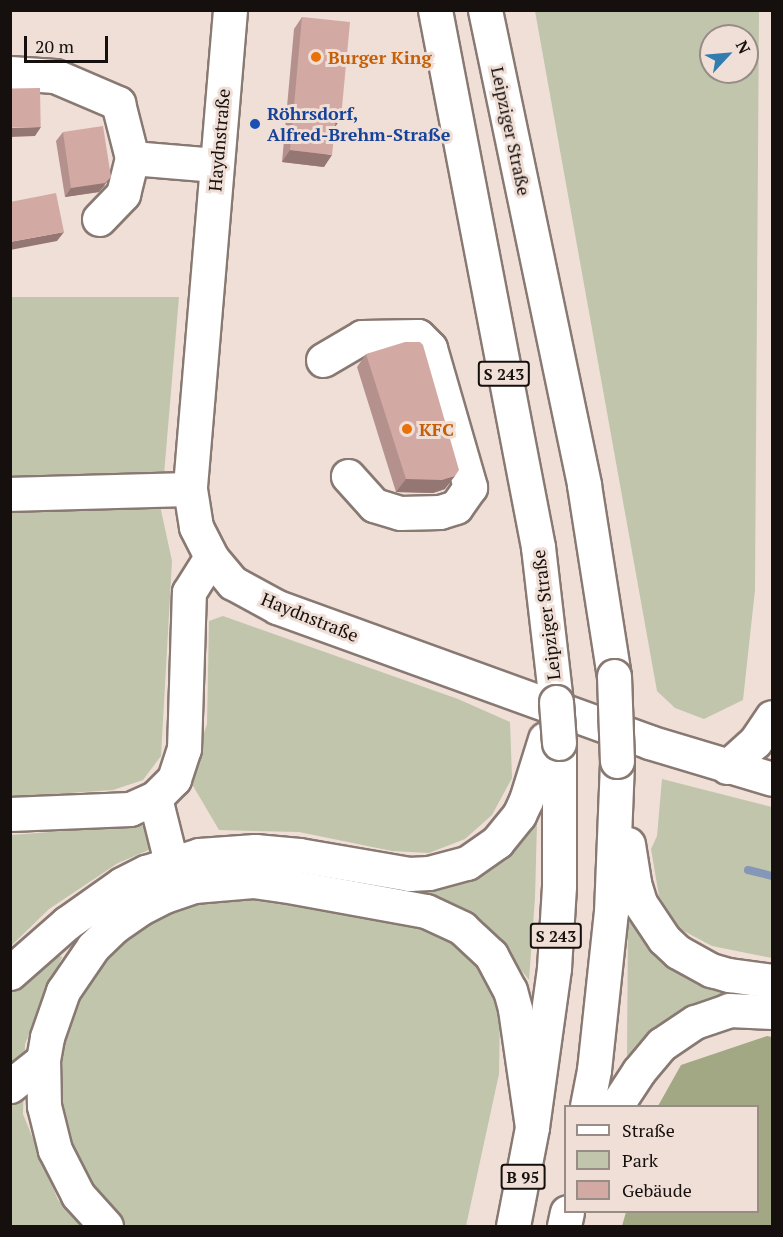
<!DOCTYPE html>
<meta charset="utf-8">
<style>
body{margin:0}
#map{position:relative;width:783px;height:1237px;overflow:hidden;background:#f0dfd7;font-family:"PT Serif",serif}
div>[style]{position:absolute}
.green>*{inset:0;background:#c0c5ac}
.forest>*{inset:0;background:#a2a884}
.stream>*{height:8px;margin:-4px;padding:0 4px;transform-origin:4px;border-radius:4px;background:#8597b6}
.roads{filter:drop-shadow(2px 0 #887972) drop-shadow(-2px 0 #887972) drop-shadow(0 2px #887972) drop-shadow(0 -2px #887972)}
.minor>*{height:33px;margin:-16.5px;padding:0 16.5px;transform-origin:16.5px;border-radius:16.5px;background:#fff}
.highway>*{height:33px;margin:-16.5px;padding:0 16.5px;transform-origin:16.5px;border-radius:16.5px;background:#fff}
.bridges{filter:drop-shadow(2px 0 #887972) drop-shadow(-2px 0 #887972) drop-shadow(0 2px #887972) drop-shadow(0 -2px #887972)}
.highway-bridge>*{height:33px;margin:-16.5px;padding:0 16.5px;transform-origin:16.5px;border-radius:16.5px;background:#fff}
.wall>*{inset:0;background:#b5918d}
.shaded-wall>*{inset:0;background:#947673}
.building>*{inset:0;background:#d3a9a4;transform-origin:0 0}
.dots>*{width:16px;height:16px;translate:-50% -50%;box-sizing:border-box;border:3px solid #f0dfd7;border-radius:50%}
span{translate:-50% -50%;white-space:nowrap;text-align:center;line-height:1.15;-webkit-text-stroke:6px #f0dfd7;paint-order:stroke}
.shield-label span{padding:2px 4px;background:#f0dfd7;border:2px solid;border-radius:4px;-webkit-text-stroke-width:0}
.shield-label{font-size:16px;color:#150f0d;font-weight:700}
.food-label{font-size:18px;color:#c56008;font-weight:700}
.left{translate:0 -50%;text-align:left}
.transit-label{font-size:18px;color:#164399;font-weight:700}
.street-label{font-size:18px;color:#150f0d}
.frame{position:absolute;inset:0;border:12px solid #150f0d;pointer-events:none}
.legend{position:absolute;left:564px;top:1105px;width:195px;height:108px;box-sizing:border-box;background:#f0dfd7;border:2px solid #988c86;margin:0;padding:8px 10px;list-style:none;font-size:18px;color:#150f0d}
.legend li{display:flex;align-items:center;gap:12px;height:30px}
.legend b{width:30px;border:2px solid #988c86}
.north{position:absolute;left:699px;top:24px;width:60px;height:60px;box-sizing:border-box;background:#f0dfd7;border:2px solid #988c86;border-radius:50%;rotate:64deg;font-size:16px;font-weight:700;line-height:24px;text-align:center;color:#150f0d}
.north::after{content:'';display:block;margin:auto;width:21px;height:27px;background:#337cb0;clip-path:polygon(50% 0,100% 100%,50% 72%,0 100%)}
.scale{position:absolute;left:24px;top:36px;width:84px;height:27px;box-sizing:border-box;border:3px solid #150f0d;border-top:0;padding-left:8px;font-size:18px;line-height:21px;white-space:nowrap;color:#150f0d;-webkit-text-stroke:4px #f0dfd7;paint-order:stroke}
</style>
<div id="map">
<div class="green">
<div style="clip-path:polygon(evenodd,535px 11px,759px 11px,755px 590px,743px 700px,704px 719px,675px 708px,657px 691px,535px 11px,711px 36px,747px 36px,747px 72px,711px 72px,711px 36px)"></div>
<div style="clip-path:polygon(11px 297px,179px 297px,161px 510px,172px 561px,161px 756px,143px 780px,113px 790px,11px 797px)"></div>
<div style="clip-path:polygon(223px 616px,458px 699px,510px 722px,512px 778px,492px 815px,465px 839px,429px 853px,392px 851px,299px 832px,219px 830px,189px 779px,207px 724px,209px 621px)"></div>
<div style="clip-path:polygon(662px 779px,772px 807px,772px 958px,712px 946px,680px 929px,659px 896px,651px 849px,657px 836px)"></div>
<div style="clip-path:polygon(530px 822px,537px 822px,535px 898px,529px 980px,483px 921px,446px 902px,409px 890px)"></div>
<div style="clip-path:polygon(141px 825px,152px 833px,151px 849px,118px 863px,49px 909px,11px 946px,11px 835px)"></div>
<div style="clip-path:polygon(267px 899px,412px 922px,445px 937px,475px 960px,500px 1013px,499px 1074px,466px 1226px,127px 1226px,100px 1206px,71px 1155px,54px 1092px,57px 1047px,77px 989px,113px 948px,150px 920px,209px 901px)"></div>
<div style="clip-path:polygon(633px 919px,652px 951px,678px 972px,759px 996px,730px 997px,684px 1010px,662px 1025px,633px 1060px,627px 1057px,628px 920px)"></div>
<div style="clip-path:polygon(56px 954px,62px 957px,25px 1044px,23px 1114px,58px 1200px,86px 1226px,18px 1226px,11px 1225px,10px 994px)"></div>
</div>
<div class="forest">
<div style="clip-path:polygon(767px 1036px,772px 1037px,772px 1226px,622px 1226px,626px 1212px,758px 1212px,758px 1106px,658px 1106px,681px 1065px)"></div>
</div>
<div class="stream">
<div style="left:748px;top:870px;width:25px;rotate:14deg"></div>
</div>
<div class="roads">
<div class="minor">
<div style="left:230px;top:10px;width:481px;rotate:94.8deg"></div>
<div style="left:190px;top:489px;width:38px;rotate:81deg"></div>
<div style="left:196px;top:527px;width:34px;rotate:63deg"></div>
<div style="left:211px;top:557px;width:34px;rotate:50deg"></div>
<div style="left:233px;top:583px;width:50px;rotate:28.6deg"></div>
<div style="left:277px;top:607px;width:396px;rotate:19.9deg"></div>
<div style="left:649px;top:742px;width:128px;rotate:16.7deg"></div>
<div style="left:10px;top:73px;width:45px;rotate:3.8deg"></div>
<div style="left:55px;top:76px;width:69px;rotate:23.2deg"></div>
<div style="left:118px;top:103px;width:57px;rotate:75.7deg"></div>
<div style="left:132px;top:158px;width:84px;rotate:4.8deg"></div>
<div style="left:99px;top:219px;width:35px;rotate:-46deg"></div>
<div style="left:123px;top:194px;width:37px;rotate:-76deg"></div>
<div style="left:323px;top:360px;width:45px;rotate:-30.5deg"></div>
<div style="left:362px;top:337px;width:56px;rotate:-1deg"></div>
<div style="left:418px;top:336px;width:17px;rotate:45deg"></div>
<div style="left:430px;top:348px;width:145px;rotate:73.9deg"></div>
<div style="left:470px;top:487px;width:24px;rotate:125deg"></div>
<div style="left:456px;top:507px;width:17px;rotate:163deg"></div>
<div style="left:440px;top:512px;width:40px;rotate:178.6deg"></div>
<div style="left:400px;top:513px;width:27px;rotate:-163deg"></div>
<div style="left:374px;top:505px;width:39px;rotate:-132deg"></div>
<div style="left:10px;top:494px;width:180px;rotate:-1.6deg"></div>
<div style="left:727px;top:767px;width:38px;rotate:-42deg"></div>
<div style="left:755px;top:742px;width:30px;rotate:-56deg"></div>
<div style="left:155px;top:798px;width:66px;rotate:76deg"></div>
<div style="left:10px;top:814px;width:120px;rotate:-2.4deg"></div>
<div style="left:130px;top:809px;width:27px;rotate:-24deg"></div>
<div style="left:155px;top:798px;width:27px;rotate:-45deg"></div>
<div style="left:174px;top:779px;width:32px;rotate:-72deg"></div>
<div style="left:184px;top:749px;width:157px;rotate:-88.2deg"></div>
<div style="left:189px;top:592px;width:41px;rotate:-57.8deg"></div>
<div style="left:10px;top:1086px;width:42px;rotate:-38.2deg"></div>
</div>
<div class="highway">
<div style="left:435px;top:10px;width:547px;rotate:79.14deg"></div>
<div style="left:538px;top:547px;width:156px;rotate:83.4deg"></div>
<div style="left:485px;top:10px;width:485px;rotate:78.2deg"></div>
<div style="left:584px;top:485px;width:193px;rotate:81.1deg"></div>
<div style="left:628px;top:844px;width:39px;rotate:81deg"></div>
<div style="left:634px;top:883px;width:21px;rotate:73deg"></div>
<div style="left:640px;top:903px;width:43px;rotate:56.3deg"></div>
<div style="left:664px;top:939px;width:19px;rotate:43deg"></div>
<div style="left:678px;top:952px;width:38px;rotate:29deg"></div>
<div style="left:711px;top:970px;width:19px;rotate:16deg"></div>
<div style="left:729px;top:975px;width:43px;rotate:7.9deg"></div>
<div style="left:10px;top:973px;width:76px;rotate:-41.3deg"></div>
<div style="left:67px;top:923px;width:67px;rotate:-35.3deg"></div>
<div style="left:122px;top:884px;width:27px;rotate:-27deg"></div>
<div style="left:146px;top:872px;width:56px;rotate:-17.8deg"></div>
<div style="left:199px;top:855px;width:56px;rotate:-4.1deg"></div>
<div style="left:255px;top:851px;width:44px;rotate:5.2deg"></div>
<div style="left:299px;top:855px;width:112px;rotate:9.8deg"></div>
<div style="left:409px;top:874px;width:20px;rotate:-3deg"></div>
<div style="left:429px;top:873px;width:39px;rotate:-15deg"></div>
<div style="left:467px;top:863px;width:37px;rotate:-35deg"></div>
<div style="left:497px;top:842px;width:35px;rotate:-51deg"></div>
<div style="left:519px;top:815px;width:17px;rotate:-65deg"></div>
<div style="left:526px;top:800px;width:64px;rotate:-72.7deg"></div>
<div style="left:587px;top:1106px;width:37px;rotate:-79deg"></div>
<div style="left:594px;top:1070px;width:159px;rotate:-83.9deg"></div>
<div style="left:611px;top:912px;width:151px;rotate:-87.7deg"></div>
<div style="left:616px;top:1106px;width:42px;rotate:-56.7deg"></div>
<div style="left:639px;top:1071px;width:35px;rotate:-50deg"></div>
<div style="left:662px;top:1044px;width:40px;rotate:-34deg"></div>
<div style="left:695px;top:1022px;width:36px;rotate:-19deg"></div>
<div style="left:729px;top:1010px;width:43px;rotate:2.7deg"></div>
<div style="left:106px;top:1226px;width:42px;rotate:-132.1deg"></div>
<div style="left:78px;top:1195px;width:51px;rotate:-117.1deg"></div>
<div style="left:55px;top:1150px;width:45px;rotate:-104deg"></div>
<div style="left:44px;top:1106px;width:46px;rotate:-91.2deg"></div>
<div style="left:43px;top:1060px;width:23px;rotate:-80deg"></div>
<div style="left:47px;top:1037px;width:49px;rotate:-70.8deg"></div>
<div style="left:63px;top:991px;width:53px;rotate:-55.7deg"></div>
<div style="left:93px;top:947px;width:30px;rotate:-44deg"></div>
<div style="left:115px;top:926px;width:29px;rotate:-35deg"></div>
<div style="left:139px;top:909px;width:29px;rotate:-27deg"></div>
<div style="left:165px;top:896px;width:31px;rotate:-19deg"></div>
<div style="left:194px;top:886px;width:59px;rotate:-4.8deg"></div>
<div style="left:253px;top:881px;width:30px;rotate:8deg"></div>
<div style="left:283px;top:885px;width:145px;rotate:10.3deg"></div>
<div style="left:426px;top:911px;width:40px;rotate:25deg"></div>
<div style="left:462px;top:928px;width:40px;rotate:43deg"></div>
<div style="left:491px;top:955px;width:40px;rotate:62deg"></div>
<div style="left:510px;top:990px;width:20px;rotate:75deg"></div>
<div style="left:515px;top:1009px;width:119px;rotate:81.8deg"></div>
<div style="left:513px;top:1226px;width:101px;rotate:-79.1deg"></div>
<div style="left:532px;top:1127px;width:161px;rotate:-82.1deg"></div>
<div style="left:554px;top:968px;width:82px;rotate:-86.5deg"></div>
<div style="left:559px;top:886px;width:143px;rotate:-90deg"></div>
<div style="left:564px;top:1226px;width:14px;rotate:-78deg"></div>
</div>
</div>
<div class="bridges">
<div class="highway-bridge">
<div style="left:614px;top:676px;width:85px;rotate:88deg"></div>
<div style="left:556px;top:702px;width:41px;rotate:85.8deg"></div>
</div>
</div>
<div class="wall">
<div style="clip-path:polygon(302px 17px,341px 118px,335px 127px,324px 167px,282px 162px,294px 29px)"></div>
<div style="clip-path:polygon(63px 132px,105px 186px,99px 192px,65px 197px,56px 141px)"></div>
<div style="clip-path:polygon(366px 354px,445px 489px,433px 493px,396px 492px,357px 367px)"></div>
</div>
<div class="shaded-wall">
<div style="clip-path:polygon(336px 118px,341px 118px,333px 130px)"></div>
<div style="clip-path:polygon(41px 127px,35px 136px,10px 137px,10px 128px)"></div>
<div style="clip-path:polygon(290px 150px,332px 155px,324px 167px,282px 162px)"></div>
<div style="clip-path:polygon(111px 177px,99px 192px,65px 197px,71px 188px)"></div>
<div style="clip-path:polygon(64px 232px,57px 241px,10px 250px,10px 242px)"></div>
<div style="clip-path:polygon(455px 476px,445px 489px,433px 493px,396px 492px,406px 479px)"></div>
</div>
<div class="building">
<div style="clip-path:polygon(302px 17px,350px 22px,341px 118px,336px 118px,332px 155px,290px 150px)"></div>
<div style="left:40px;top:88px;width:39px;height:30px;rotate:89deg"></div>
<div style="clip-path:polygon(103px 126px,111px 177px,105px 183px,71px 188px,63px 132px)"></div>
<div style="clip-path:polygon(56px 193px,64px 232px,10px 242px,10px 202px)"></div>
<div style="clip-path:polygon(405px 342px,420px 342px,423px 345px,459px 470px,455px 476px,442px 480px,406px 479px,366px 354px)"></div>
</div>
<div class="dots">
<div style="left:316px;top:57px;background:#e8710a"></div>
<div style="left:255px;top:124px;background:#1a4fb4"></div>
<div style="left:407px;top:429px;background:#e8710a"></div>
</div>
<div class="shield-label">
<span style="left:504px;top:374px">S 243</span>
<span style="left:556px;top:936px">S 243</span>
<span style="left:523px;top:1177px">B 95</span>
</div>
<div class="food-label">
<span class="left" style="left:328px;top:57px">Burger King</span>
<span class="left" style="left:419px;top:429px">KFC</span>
</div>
<div class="transit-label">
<span class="left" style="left:267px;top:124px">Röhrsdorf,<br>Alfred-Brehm-Straße</span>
</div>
<div class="street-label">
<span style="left:511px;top:131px;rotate:78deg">Leipziger Straße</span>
<span style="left:219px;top:140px;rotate:-85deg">Haydnstraße</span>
<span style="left:546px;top:615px;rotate:-97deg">Leipziger Straße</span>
<span style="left:310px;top:617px;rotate:22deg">Haydnstraße</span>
</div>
<div class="frame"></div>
<ul class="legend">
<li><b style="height:8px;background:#fff"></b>Straße</li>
<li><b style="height:16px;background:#c0c5ac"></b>Park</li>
<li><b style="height:16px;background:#d3a9a4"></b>Gebäude</li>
</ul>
<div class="north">N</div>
<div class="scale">20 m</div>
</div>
